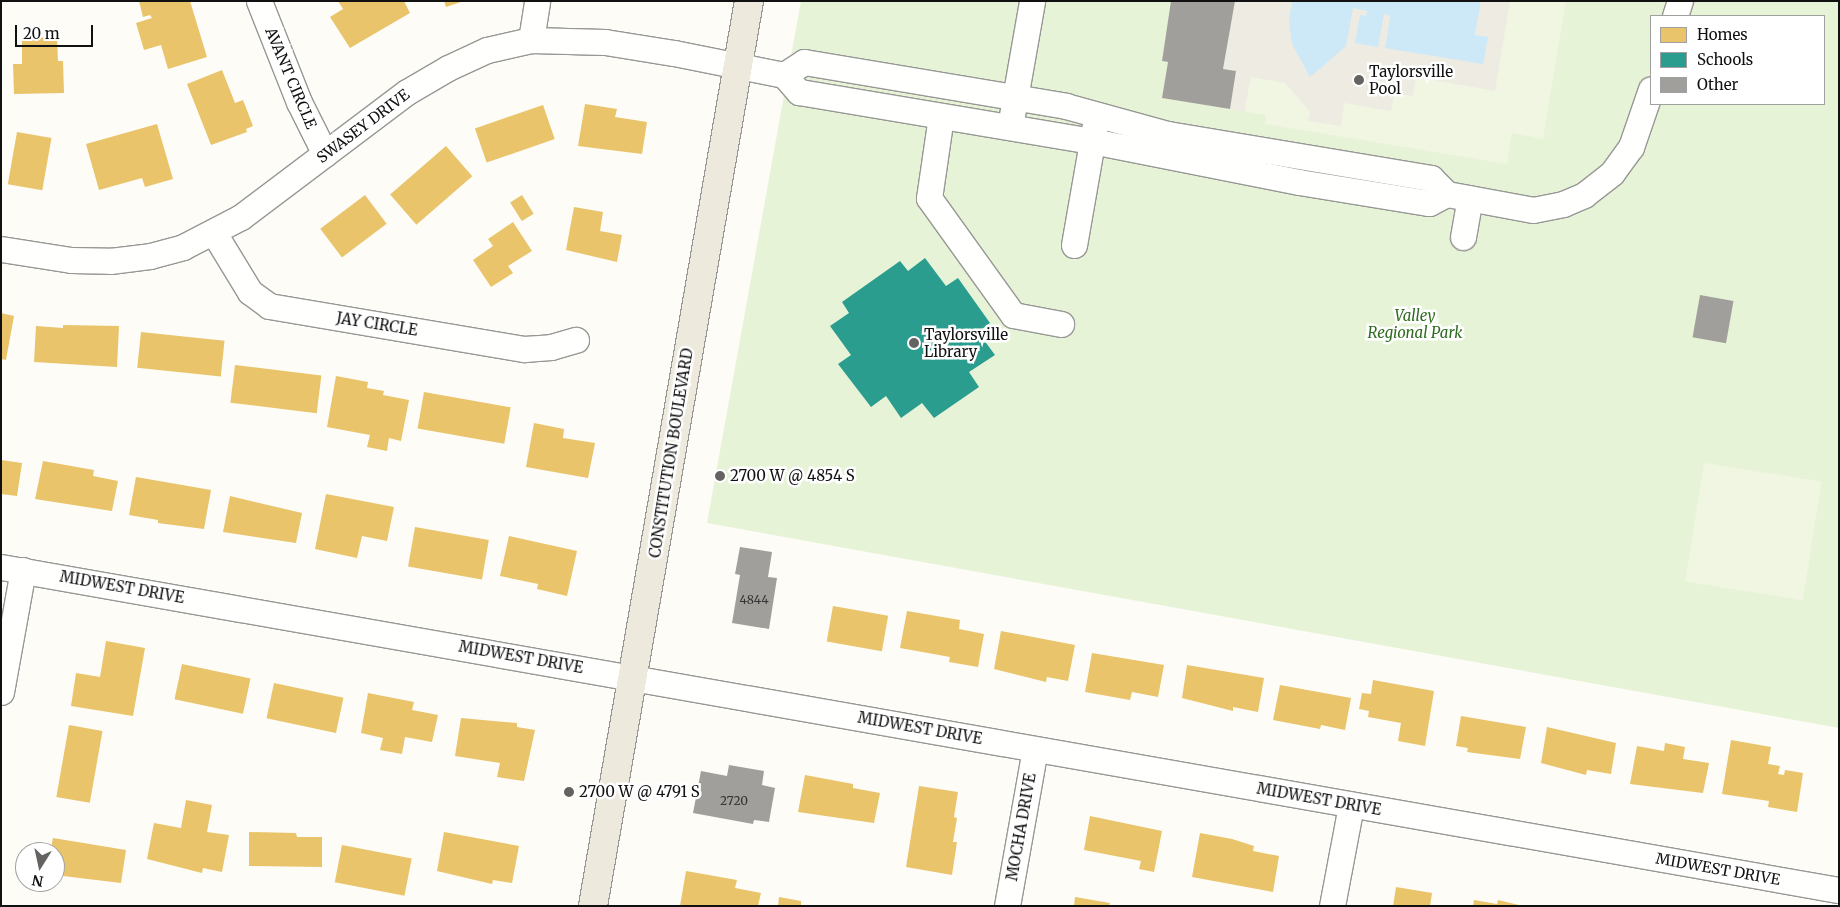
<!DOCTYPE html>
<style>
body{margin:0}
#map{position:relative;width:1840px;height:907px;overflow:hidden;background:#fdfcf7;font-family:Merriweather,serif}
div>[style]{position:absolute}
.green>*{inset:0;background:#e7f3d7}
.pitch>*{inset:0;background:#f0f6e1;transform-origin:0 0}
.plaza>*{inset:0;background:#edebe2}
.water>*{inset:0;background:#cde8f7}
.homes>*{inset:0;background:#e9c46a;transform-origin:0 0}
.schools>*{inset:0;background:#2a9d8f}
.building>*{inset:0;background:#a19f9c;transform-origin:0 0}
.roads{filter:drop-shadow(1px 0 #979795) drop-shadow(-1px 0 #979795) drop-shadow(0 1px #979795) drop-shadow(0 -1px #979795)}
.minor>*{height:25px;margin:-12.5px;padding:0 12.5px;transform-origin:12.5px;border-radius:12.5px;background:#fffffe}
.major>*{height:28px;margin:-14px;padding:0 14px;transform-origin:14px;border-radius:14px;background:#ede9dc}
.dots>*{width:14px;height:14px;translate:-50% -50%;box-sizing:border-box;border:2px solid #fff;border-radius:50%}
span{translate:-50% -50%;white-space:nowrap;text-align:center;line-height:1.15;-webkit-text-stroke:5px #fff;paint-order:stroke}
.number-label{font-size:12px;color:#353434}
.number-label span{-webkit-text-stroke-width:0}
.poi-label{font-size:15px;color:#111}
.left{translate:0 -50%;text-align:left}
.street-label{font-size:15px;color:#111}
.park-label{font-size:15px;color:#2f6b1f;font-style:italic}
.frame{position:absolute;inset:0;border:2px solid #111;pointer-events:none}
.legend{position:absolute;left:1650px;top:15px;width:175px;height:90px;box-sizing:border-box;background:#fff;border:1px solid #a0a0a0;margin:0;padding:6px 9px;list-style:none;font-size:15px;color:#111}
.legend li{display:flex;align-items:center;gap:10px;height:25px}
.legend b{width:25px;border:1px solid #a0a0a0}
.north{position:absolute;left:15px;top:842px;width:50px;height:50px;box-sizing:border-box;background:#fff;border:1px solid #a0a0a0;border-radius:50%;rotate:190deg;font-size:14px;font-weight:700;line-height:20px;text-align:center;color:#111}
.north::after{content:'';display:block;margin:auto;width:18px;height:22px;background:#646362;clip-path:polygon(50% 0,100% 100%,50% 72%,0 100%)}
.scale{position:absolute;left:15px;top:25px;width:78px;height:22px;box-sizing:border-box;border:2px solid #111;border-top:0;padding-left:6px;font-size:15px;line-height:18px;white-space:nowrap;color:#111;-webkit-text-stroke:4px #fff;paint-order:stroke}
</style>
<div id="map">
<div class="green">
<div style="clip-path:polygon(evenodd,801px 1px,1839px 1px,1839px 728px,707px 523px,801px 1px,1651px 16px,1824px 16px,1824px 104px,1651px 104px,1651px 16px)"></div>
</div>
<div class="pitch">
<div style="clip-path:polygon(1171px 1px,1566px 1px,1543px 139px,1512px 133px,1507px 164px,1265px 124px,1266px 115px,1162px 98px,1168px 63px,1162px 61px)"></div>
<div style="left:1704px;top:463px;width:119px;height:120px;rotate:9deg"></div>
</div>
<div class="plaza">
<div style="clip-path:polygon(1235px 1px,1292px 1px,1290px 8px,1346px 46px,1352px 8px,1367px 11px,1366px 17px,1360px 16px,1356px 43px,1378px 46px,1383px 14px,1390px 15px,1385px 47px,1475px 35px,1481px 1px,1510px 1px,1495px 91px,1416px 77px,1413px 96px,1394px 93px,1391px 111px,1344px 103px,1341px 126px,1308px 121px,1310px 112px,1285px 83px,1251px 77px,1244px 112px,1230px 109px,1236px 71px,1223px 69px)"></div>
</div>
<div class="water">
<div style="clip-path:polygon(1292px 1px,1481px 1px,1475px 35px,1488px 37px,1483px 64px,1385px 48px,1390px 16px,1384px 14px,1378px 47px,1355px 43px,1360px 15px,1366px 16px,1367px 11px,1353px 8px,1346px 46px,1310px 77px,1292px 44px,1289px 21px)"></div>
</div>
<div class="homes">
<div style="clip-path:polygon(139px 1px,190px 1px,207px 57px,168px 69px,161px 45px,144px 50px,136px 23px,152px 18px,150px 15px,143px 17px)"></div>
<div style="clip-path:polygon(338px 1px,404px 1px,410px 13px,350px 48px,330px 17px,343px 9px)"></div>
<div style="clip-path:polygon(444px 1px,461px 1px,461px 2px,446px 7px)"></div>
<div style="clip-path:polygon(57px 37px,58px 61px,63px 61px,64px 93px,14px 94px,13px 64px,22px 64px,22px 38px)"></div>
<div style="clip-path:polygon(222px 70px,235px 103px,243px 100px,253px 126px,246px 129px,247px 132px,211px 145px,187px 84px)"></div>
<div style="clip-path:polygon(585px 104px,617px 109px,615px 117px,647px 122px,642px 154px,578px 146px)"></div>
<div style="left:543px;top:105px;width:36px;height:72px;rotate:71deg"></div>
<div style="clip-path:polygon(157px 124px,173px 179px,145px 187px,142px 178px,99px 190px,86px 144px)"></div>
<div style="left:17px;top:132px;width:35px;height:53px;rotate:10deg"></div>
<div style="left:446px;top:146px;width:40px;height:74px;rotate:49deg"></div>
<div style="left:365px;top:195px;width:36px;height:56px;rotate:53deg"></div>
<div style="left:522px;top:195px;width:22px;height:14px;rotate:58deg"></div>
<div style="clip-path:polygon(574px 207px,603px 212px,600px 231px,622px 235px,617px 262px,566px 250px)"></div>
<div style="clip-path:polygon(513px 222px,532px 251px,508px 266px,513px 273px,491px 287px,473px 260px,493px 246px,488px 239px)"></div>
<div style="clip-path:polygon(1px 313px,14px 316px,6px 360px,1px 359px)"></div>
<div style="clip-path:polygon(63px 325px,119px 326px,117px 367px,34px 362px,36px 326px,63px 328px)"></div>
<div style="left:141px;top:332px;width:84px;height:36px;rotate:6deg"></div>
<div style="left:235px;top:365px;width:87px;height:38px;rotate:7deg"></div>
<div style="clip-path:polygon(336px 376px,368px 382px,367px 388px,384px 391px,383px 395px,409px 400px,401px 441px,389px 438px,387px 451px,367px 447px,370px 435px,327px 427px)"></div>
<div style="left:424px;top:392px;width:88px;height:37px;rotate:10deg"></div>
<div style="clip-path:polygon(534px 423px,564px 429px,563px 438px,595px 443px,588px 478px,526px 467px)"></div>
<div style="clip-path:polygon(1px 460px,22px 463px,17px 496px,1px 494px)"></div>
<div style="clip-path:polygon(43px 461px,94px 470px,93px 476px,118px 481px,112px 511px,35px 499px)"></div>
<div style="clip-path:polygon(136px 477px,211px 490px,204px 529px,158px 523px,158px 520px,129px 515px)"></div>
<div style="clip-path:polygon(326px 494px,394px 507px,387px 541px,362px 536px,357px 558px,315px 549px)"></div>
<div style="clip-path:polygon(230px 496px,302px 513px,296px 543px,223px 532px)"></div>
<div style="left:415px;top:527px;width:75px;height:40px;rotate:10deg"></div>
<div style="clip-path:polygon(509px 536px,577px 551px,567px 596px,537px 589px,538px 584px,500px 576px)"></div>
<div style="left:833px;top:606px;width:56px;height:36px;rotate:10deg"></div>
<div style="clip-path:polygon(907px 611px,960px 620px,959px 629px,984px 634px,978px 667px,949px 662px,950px 657px,900px 648px)"></div>
<div style="clip-path:polygon(1001px 631px,1075px 645px,1068px 681px,1047px 677px,1046px 682px,994px 669px)"></div>
<div style="clip-path:polygon(106px 641px,145px 648px,133px 716px,71px 706px,76px 673px,100px 677px)"></div>
<div style="clip-path:polygon(1092px 653px,1164px 665px,1158px 697px,1132px 692px,1130px 700px,1085px 692px)"></div>
<div style="left:182px;top:664px;width:70px;height:36px;rotate:12deg"></div>
<div style="clip-path:polygon(1187px 665px,1264px 678px,1258px 712px,1233px 707px,1233px 711px,1182px 698px)"></div>
<div style="clip-path:polygon(1373px 680px,1434px 691px,1425px 746px,1398px 741px,1401px 723px,1368px 717px,1369px 711px,1359px 709px,1362px 693px,1371px 694px)"></div>
<div style="left:274px;top:683px;width:71px;height:36px;rotate:12deg"></div>
<div style="clip-path:polygon(1280px 685px,1351px 698px,1345px 730px,1321px 725px,1320px 729px,1273px 720px)"></div>
<div style="clip-path:polygon(368px 693px,414px 702px,412px 710px,438px 715px,432px 742px,405px 737px,402px 754px,380px 750px,383px 738px,361px 733px)"></div>
<div style="clip-path:polygon(1461px 716px,1526px 727px,1520px 759px,1467px 752px,1468px 748px,1456px 746px)"></div>
<div style="clip-path:polygon(461px 718px,517px 723px,517px 727px,535px 730px,524px 781px,497px 777px,500px 763px,455px 756px)"></div>
<div style="left:69px;top:725px;width:34px;height:73px;rotate:10deg"></div>
<div style="clip-path:polygon(1547px 727px,1616px 743px,1611px 774px,1587px 770px,1586px 775px,1541px 763px)"></div>
<div style="clip-path:polygon(1731px 740px,1771px 747px,1768px 764px,1780px 766px,1778px 774px,1784px 775px,1785px 770px,1803px 773px,1797px 812px,1768px 807px,1769px 801px,1722px 794px)"></div>
<div style="clip-path:polygon(1665px 743px,1685px 747px,1683px 759px,1709px 763px,1703px 793px,1630px 784px,1637px 746px,1664px 751px)"></div>
<div style="clip-path:polygon(805px 775px,853px 784px,853px 788px,880px 793px,874px 823px,798px 812px)"></div>
<div style="clip-path:polygon(919px 786px,958px 792px,954px 817px,957px 818px,953px 842px,957px 842px,952px 875px,906px 867px)"></div>
<div style="clip-path:polygon(186px 800px,212px 805px,207px 832px,229px 835px,222px 872px,203px 868px,202px 873px,147px 859px,154px 823px,181px 828px)"></div>
<div style="clip-path:polygon(1090px 816px,1162px 831px,1154px 872px,1139px 869px,1141px 861px,1084px 850px)"></div>
<div style="clip-path:polygon(249px 832px,296px 833px,297px 837px,322px 837px,322px 867px,249px 866px)"></div>
<div style="clip-path:polygon(444px 832px,519px 846px,512px 883px,493px 880px,492px 884px,437px 871px)"></div>
<div style="clip-path:polygon(1200px 833px,1232px 839px,1254px 846px,1253px 851px,1279px 856px,1273px 892px,1192px 877px)"></div>
<div style="clip-path:polygon(53px 838px,126px 850px,121px 883px,55px 875px,55px 852px,50px 852px)"></div>
<div style="left:342px;top:845px;width:71px;height:38px;rotate:11deg"></div>
<div style="clip-path:polygon(686px 871px,737px 880px,735px 888px,761px 893px,758px 906px,680px 906px)"></div>
<div style="clip-path:polygon(1396px 887px,1432px 893px,1430px 906px,1393px 906px)"></div>
<div style="clip-path:polygon(779px 897px,801px 901px,801px 906px,778px 906px)"></div>
<div style="clip-path:polygon(1075px 897px,1110px 903px,1109px 906px,1074px 906px)"></div>
<div style="clip-path:polygon(1474px 900px,1497px 904px,1498px 900px,1523px 906px,1473px 906px)"></div>
</div>
<div class="schools">
<div style="clip-path:polygon(925px 258px,946px 286px,958px 278px,990px 323px,978px 332px,995px 355px,969px 372px,979px 387px,934px 418px,922px 403px,901px 418px,886px 396px,871px 407px,838px 364px,851px 355px,830px 326px,849px 313px,842px 302px,900px 261px,908px 271px)"></div>
</div>
<div class="building">
<div style="clip-path:polygon(1171px 1px,1235px 1px,1223px 69px,1236px 71px,1230px 109px,1162px 98px,1168px 62px,1162px 61px)"></div>
<div style="left:1700px;top:295px;width:34px;height:43px;rotate:10deg"></div>
<div style="clip-path:polygon(740px 547px,772px 552px,768px 577px,777px 578px,769px 629px,732px 623px,740px 575px,735px 574px)"></div>
<div style="clip-path:polygon(729px 765px,764px 771px,762px 785px,775px 788px,769px 822px,754px 820px,753px 824px,693px 813px,701px 771px,727px 776px)"></div>
</div>
<div class="roads">
<div class="minor">
<div style="left:259px;top:1px;width:109px;rotate:68.4deg"></div>
<div style="left:299px;top:102px;width:58px;rotate:63.4deg"></div>
<div style="left:1675px;top:16px;width:16px;rotate:-72deg"></div>
<div style="left:531px;top:40px;width:39px;rotate:-81deg"></div>
<div style="left:784px;top:75px;width:24px;rotate:-33deg"></div>
<div style="left:804px;top:62px;width:266px;rotate:9.5deg"></div>
<div style="left:1066px;top:106px;width:106px;rotate:15.4deg"></div>
<div style="left:1168px;top:134px;width:267px;rotate:9.5deg"></div>
<div style="left:1431px;top:178px;width:23px;rotate:45deg"></div>
<div style="left:1447px;top:194px;width:87px;rotate:10.5deg"></div>
<div style="left:1533px;top:210px;width:31px;rotate:-11deg"></div>
<div style="left:1563px;top:204px;width:23px;rotate:-23deg"></div>
<div style="left:1584px;top:195px;width:36px;rotate:-38deg"></div>
<div style="left:1612px;top:173px;width:32px;rotate:-54deg"></div>
<div style="left:1631px;top:147px;width:61px;rotate:-71deg"></div>
<div style="left:1012px;top:115px;width:116px;rotate:-80deg"></div>
<div style="left:941px;top:116px;width:83px;rotate:98.3deg"></div>
<div style="left:929px;top:198px;width:144px;rotate:54.3deg"></div>
<div style="left:1013px;top:315px;width:49px;rotate:10.6deg"></div>
<div style="left:214px;top:233px;width:69px;rotate:58.6deg"></div>
<div style="left:250px;top:292px;width:24px;rotate:36deg"></div>
<div style="left:269px;top:306px;width:259px;rotate:9.6deg"></div>
<div style="left:524px;top:349px;width:27px;rotate:-4deg"></div>
<div style="left:551px;top:347px;width:26px;rotate:-16deg"></div>
<div style="left:1463px;top:237px;width:39px;rotate:-80deg"></div>
<div style="left:1074px;top:245px;width:122px;rotate:-80.1deg"></div>
<div style="left:1px;top:249px;width:71px;rotate:8.9deg"></div>
<div style="left:71px;top:260px;width:39px;rotate:1deg"></div>
<div style="left:110px;top:261px;width:40px;rotate:-7.1deg"></div>
<div style="left:150px;top:256px;width:34px;rotate:-15deg"></div>
<div style="left:183px;top:247px;width:65px;rotate:-27.3deg"></div>
<div style="left:241px;top:217px;width:208px;rotate:-37deg"></div>
<div style="left:407px;top:92px;width:48px;rotate:-30.3deg"></div>
<div style="left:448px;top:68px;width:43px;rotate:-24.8deg"></div>
<div style="left:487px;top:50px;width:45px;rotate:-12.8deg"></div>
<div style="left:531px;top:40px;width:74px;rotate:1.5deg"></div>
<div style="left:605px;top:42px;width:70px;rotate:9.1deg"></div>
<div style="left:674px;top:53px;width:112px;rotate:11.3deg"></div>
<div style="left:784px;top:75px;width:23px;rotate:49deg"></div>
<div style="left:799px;top:92px;width:297px;rotate:9.5deg"></div>
<div style="left:1092px;top:141px;width:211px;rotate:11.2deg"></div>
<div style="left:1299px;top:182px;width:132px;rotate:9.2deg"></div>
<div style="left:1429px;top:203px;width:20px;rotate:-27deg"></div>
<div style="left:1px;top:567px;width:1866px;rotate:9.97deg"></div>
<div style="left:1px;top:692px;width:124px;rotate:-79.8deg"></div>
<div style="left:1007px;top:906px;width:159px;rotate:-79.9deg"></div>
<div style="left:1332px;top:906px;width:103px;rotate:-79.3deg"></div>
</div>
<div class="major">
<div style="left:593px;top:906px;width:918px;rotate:-80.22deg"></div>
</div>
</div>
<div class="dots">
<div style="left:1359px;top:80px;background:#646362"></div>
<div style="left:914px;top:343px;background:#646362"></div>
<div style="left:720px;top:476px;background:#646362"></div>
<div style="left:569px;top:792px;background:#646362"></div>
</div>
<div class="number-label">
<span style="left:754px;top:600px">4844</span>
<span style="left:734px;top:801px">2720</span>
</div>
<div class="poi-label">
<span class="left" style="left:1369px;top:80px">Taylorsville<br>Pool</span>
<span class="left" style="left:924px;top:343px">Taylorsville<br>Library</span>
<span class="left" style="left:730px;top:476px">2700 W @ 4854 S</span>
<span class="left" style="left:579px;top:792px">2700 W @ 4791 S</span>
</div>
<div class="street-label">
<span style="left:291px;top:78px;rotate:67deg">AVANT CIRCLE</span>
<span style="left:363px;top:126px;rotate:-37deg">SWASEY DRIVE</span>
<span style="left:377px;top:324px;rotate:9deg">JAY CIRCLE</span>
<span style="left:671px;top:453px;rotate:-81deg">CONSTITUTION BOULEVARD</span>
<span style="left:122px;top:587px;rotate:10deg">MIDWEST DRIVE</span>
<span style="left:521px;top:657px;rotate:10deg">MIDWEST DRIVE</span>
<span style="left:920px;top:728px;rotate:10deg">MIDWEST DRIVE</span>
<span style="left:1319px;top:799px;rotate:10deg">MIDWEST DRIVE</span>
<span style="left:1021px;top:827px;rotate:-80deg">MOCHA DRIVE</span>
<span style="left:1718px;top:869px;rotate:10deg">MIDWEST DRIVE</span>
</div>
<div class="park-label">
<span style="left:1415px;top:324px">Valley<br>Regional Park</span>
</div>
<div class="frame"></div>
<ul class="legend">
<li><b style="height:14px;background:#e9c46a"></b>Homes</li>
<li><b style="height:14px;background:#2a9d8f"></b>Schools</li>
<li><b style="height:14px;background:#a19f9c"></b>Other</li>
</ul>
<div class="north">N</div>
<div class="scale">20 m</div>
</div>
